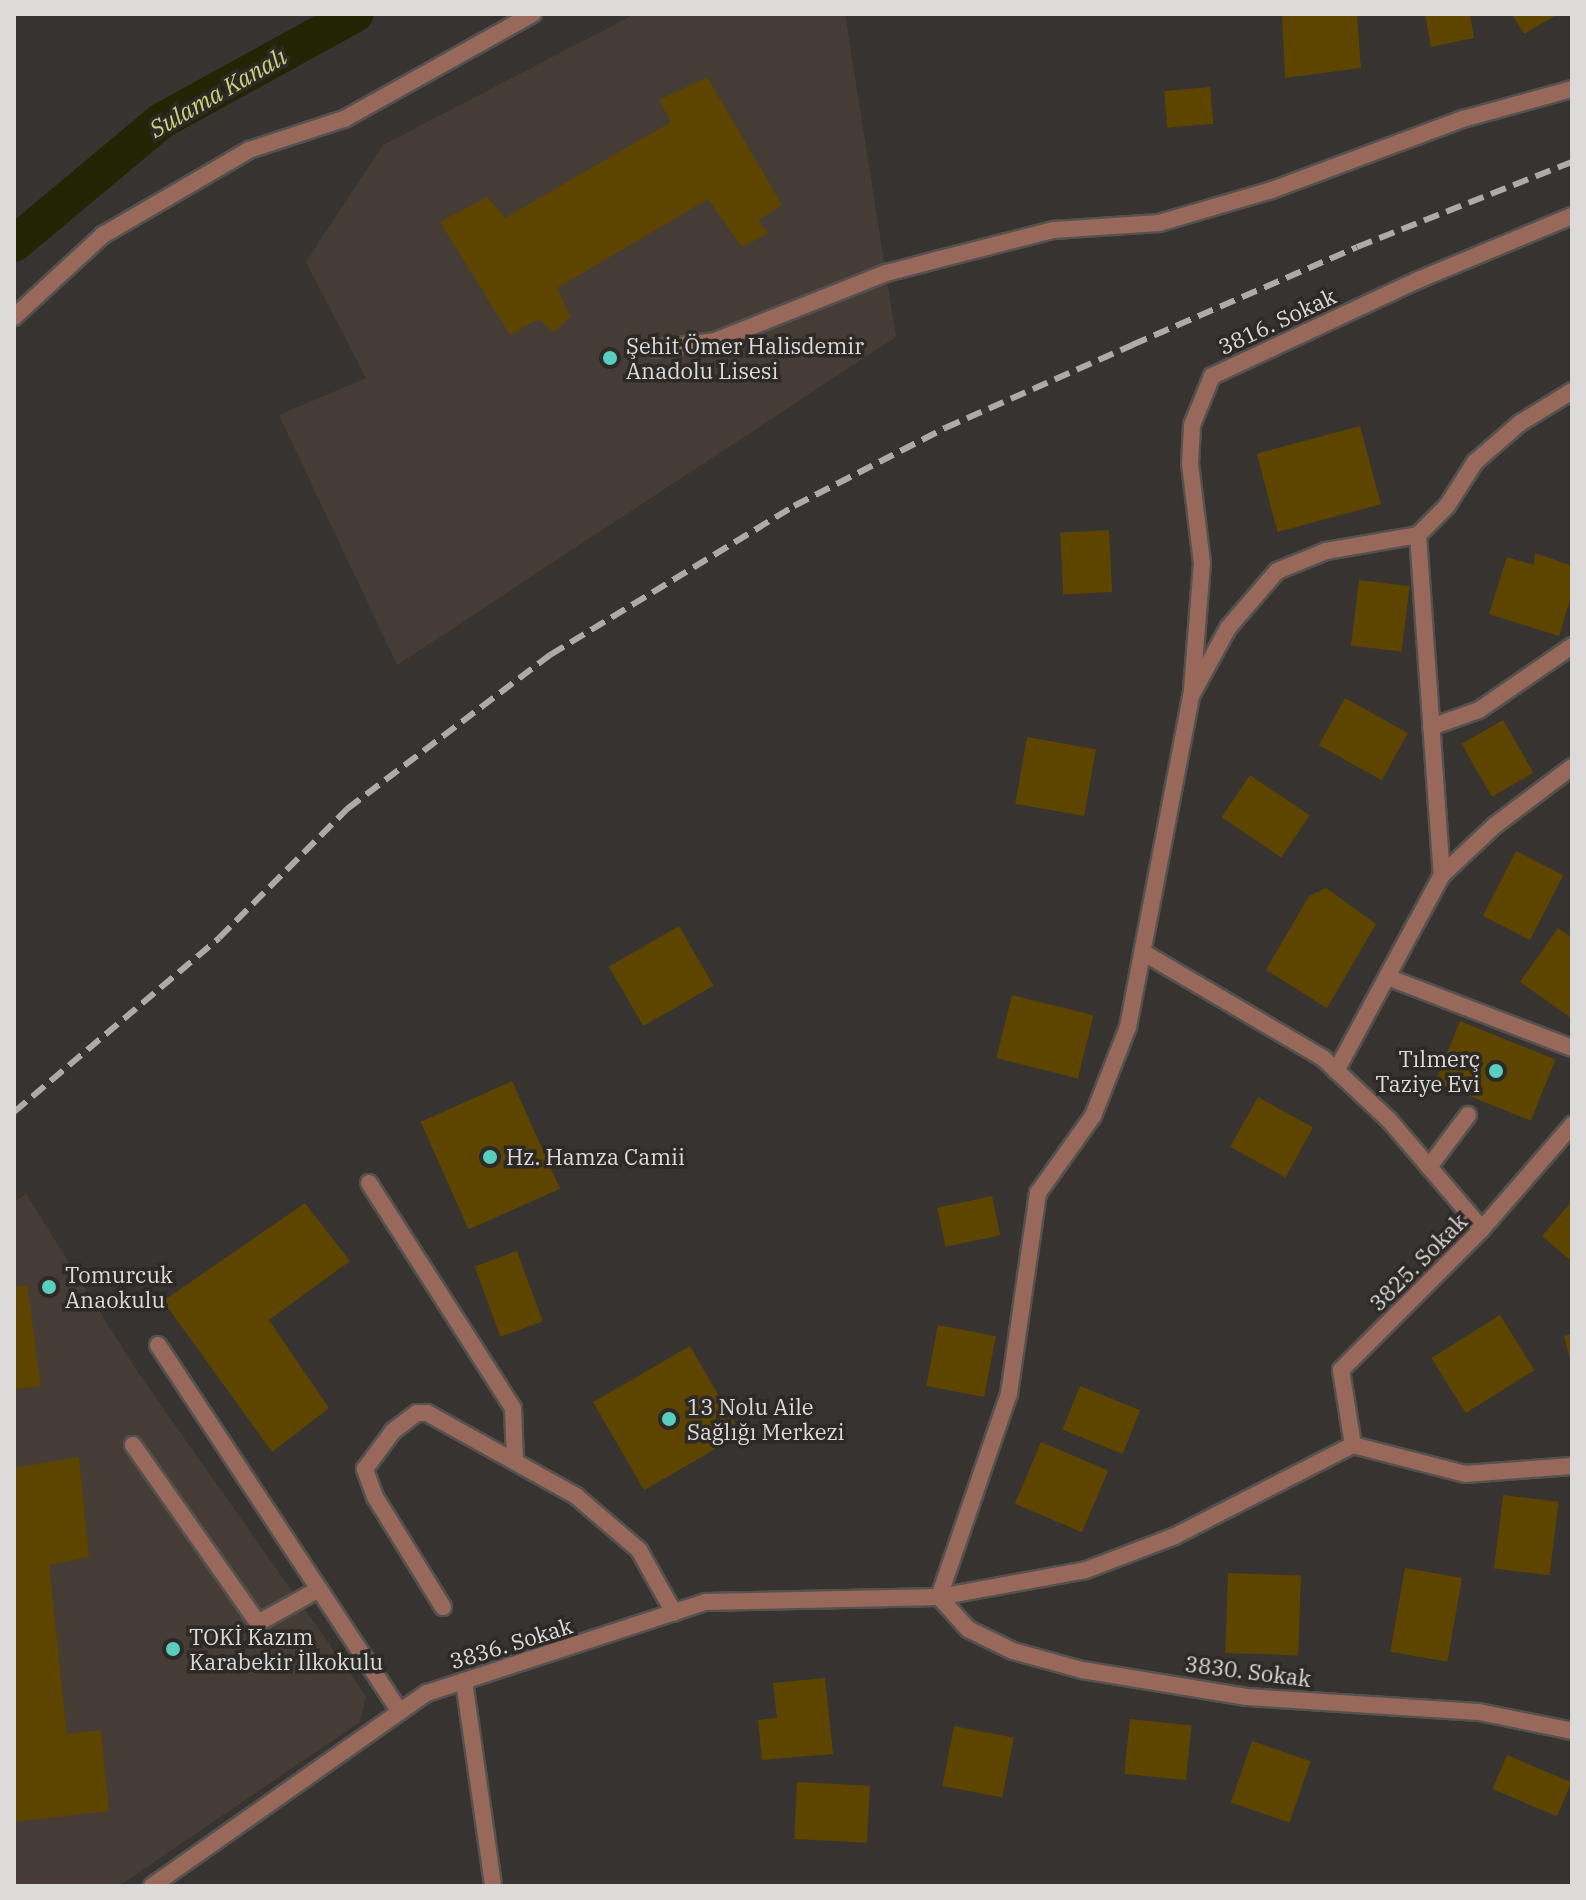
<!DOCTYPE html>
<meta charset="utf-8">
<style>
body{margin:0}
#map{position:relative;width:1586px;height:1900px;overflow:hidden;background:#363330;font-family:"IBM Plex Serif",serif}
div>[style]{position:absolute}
.built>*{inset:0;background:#453c35}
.canal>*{height:36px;margin:-18px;padding:0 18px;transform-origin:18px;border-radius:18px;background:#232403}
.building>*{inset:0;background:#5d4500;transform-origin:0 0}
.roads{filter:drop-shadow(2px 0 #54514e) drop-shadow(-2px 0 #54514e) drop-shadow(0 2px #54514e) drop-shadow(0 -2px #54514e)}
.service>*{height:16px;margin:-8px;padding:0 8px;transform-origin:8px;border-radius:8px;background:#98695b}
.minor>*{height:16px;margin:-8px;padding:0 8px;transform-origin:8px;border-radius:8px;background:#98695b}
.rail>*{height:6px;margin-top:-3px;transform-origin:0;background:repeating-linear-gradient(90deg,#adaaa8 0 16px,transparent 0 24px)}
.dots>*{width:22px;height:22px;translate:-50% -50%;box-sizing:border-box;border:4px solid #2c2927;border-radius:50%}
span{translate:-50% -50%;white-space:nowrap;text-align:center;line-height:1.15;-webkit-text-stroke:7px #2c2927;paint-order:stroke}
.street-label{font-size:22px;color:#dddbd9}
.poi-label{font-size:22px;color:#dddbd9}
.left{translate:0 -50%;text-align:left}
.right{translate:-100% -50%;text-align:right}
.water-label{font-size:24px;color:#ced177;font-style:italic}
.frame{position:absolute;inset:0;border:16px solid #dddbd9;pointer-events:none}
</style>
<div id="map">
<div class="built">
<div style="clip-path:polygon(635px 14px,845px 14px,896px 337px,397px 665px,279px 415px,366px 378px,306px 262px,383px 145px)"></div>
<div style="clip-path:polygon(26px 1194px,137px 1371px,366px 1696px,360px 1722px,119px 1886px,14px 1886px,14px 1202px)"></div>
</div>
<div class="canal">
<div style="left:14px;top:244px;width:192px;rotate:-39.9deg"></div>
<div style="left:161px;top:121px;width:222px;rotate:-28.8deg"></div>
</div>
<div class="building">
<div style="clip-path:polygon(1282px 14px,1357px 14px,1361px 68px,1285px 78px)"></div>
<div style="clip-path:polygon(1425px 14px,1470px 14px,1474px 38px,1431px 47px)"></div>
<div style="clip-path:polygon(1512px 14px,1558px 14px,1524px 34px)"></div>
<div style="clip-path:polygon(707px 77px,782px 205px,758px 221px,768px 233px,742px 247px,708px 199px,557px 288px,570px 317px,554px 332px,538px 319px,510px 335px,440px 222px,487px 197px,505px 218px,671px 122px,659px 100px)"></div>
<div style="left:1210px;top:87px;width:37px;height:46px;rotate:85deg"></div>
<div style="left:1360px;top:426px;width:81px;height:107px;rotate:75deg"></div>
<div style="left:1109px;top:530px;width:62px;height:49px;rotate:87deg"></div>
<div style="clip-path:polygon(1535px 553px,1570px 565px,1572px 593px,1559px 636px,1489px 614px,1507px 557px,1534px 565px)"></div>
<div style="left:1359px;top:580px;width:51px;height:66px;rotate:7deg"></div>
<div style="left:1345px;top:698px;width:72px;height:54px;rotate:29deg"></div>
<div style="left:1503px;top:720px;width:61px;height:48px;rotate:60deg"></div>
<div style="left:1027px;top:737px;width:70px;height:68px;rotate:10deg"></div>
<div style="left:1250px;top:775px;width:72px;height:51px;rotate:34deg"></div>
<div style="left:1516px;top:851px;width:53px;height:73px;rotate:27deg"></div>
<div style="clip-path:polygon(1326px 888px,1376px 924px,1327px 1008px,1266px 970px,1309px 896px)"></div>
<div style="left:679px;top:926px;width:69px;height:81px;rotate:60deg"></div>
<div style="clip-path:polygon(1558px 928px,1572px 938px,1572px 1019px,1520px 982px)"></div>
<div style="left:1012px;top:995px;width:84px;height:65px;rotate:14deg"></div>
<div style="left:1460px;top:1021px;width:103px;height:66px;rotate:22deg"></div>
<div style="left:512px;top:1081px;width:118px;height:100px;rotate:66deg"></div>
<div style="left:1258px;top:1097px;width:63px;height:57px;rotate:29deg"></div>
<div style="left:992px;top:1196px;width:40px;height:56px;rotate:78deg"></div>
<div style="clip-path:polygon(1572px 1201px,1572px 1262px,1542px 1236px)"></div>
<div style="clip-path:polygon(305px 1203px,350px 1261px,269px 1320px,329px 1408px,272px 1452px,163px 1301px)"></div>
<div style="left:517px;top:1251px;width:75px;height:45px;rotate:70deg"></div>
<div style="clip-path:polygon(27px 1285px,41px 1386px,14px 1389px,14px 1287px)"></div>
<div style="left:1500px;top:1315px;width:65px;height:81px;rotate:58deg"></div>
<div style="left:938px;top:1325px;width:59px;height:62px;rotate:11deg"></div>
<div style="clip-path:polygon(1572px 1334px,1572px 1363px,1571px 1363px,1564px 1336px)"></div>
<div style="left:690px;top:1346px;width:102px;height:112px;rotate:60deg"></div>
<div style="left:1080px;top:1386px;width:65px;height:47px;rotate:22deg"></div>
<div style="left:1041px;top:1442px;width:73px;height:67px;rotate:23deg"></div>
<div style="clip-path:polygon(79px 1457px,89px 1557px,49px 1565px,67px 1734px,101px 1730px,109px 1811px,14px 1822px,14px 1468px)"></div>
<div style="left:1503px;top:1495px;width:56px;height:74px;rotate:7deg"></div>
<div style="left:1405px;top:1568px;width:58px;height:85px;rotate:10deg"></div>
<div style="left:1228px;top:1573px;width:73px;height:80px;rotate:2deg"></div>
<div style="clip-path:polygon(825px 1678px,833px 1754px,762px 1760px,758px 1720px,777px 1718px,773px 1683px)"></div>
<div style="left:1130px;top:1719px;width:62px;height:55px;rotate:6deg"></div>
<div style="left:954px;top:1726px;width:61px;height:61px;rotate:11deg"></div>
<div style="left:1252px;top:1741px;width:62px;height:65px;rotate:19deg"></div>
<div style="left:1507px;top:1755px;width:70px;height:37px;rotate:23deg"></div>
<div style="left:797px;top:1782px;width:73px;height:57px;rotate:3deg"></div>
</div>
<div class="roads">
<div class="service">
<div style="left:654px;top:349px;width:62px;rotate:-7.5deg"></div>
<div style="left:715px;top:341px;width:184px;rotate:-21.7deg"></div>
<div style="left:886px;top:273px;width:52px;rotate:-14.6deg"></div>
<div style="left:1387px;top:977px;width:198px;rotate:21deg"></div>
<div style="left:1429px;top:1167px;width:65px;rotate:-53.1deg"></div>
<div style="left:369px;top:1183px;width:267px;rotate:57.4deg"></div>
<div style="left:513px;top:1408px;width:52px;rotate:87.8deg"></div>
<div style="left:158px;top:1345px;width:292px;rotate:56.6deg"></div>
</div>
<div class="minor">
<div style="left:936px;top:260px;width:122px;rotate:-14.3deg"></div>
<div style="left:1054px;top:230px;width:105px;rotate:-3.8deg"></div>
<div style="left:1159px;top:223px;width:118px;rotate:-16.3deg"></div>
<div style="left:1272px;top:190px;width:204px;rotate:-20.4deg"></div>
<div style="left:1463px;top:119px;width:113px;rotate:-15.4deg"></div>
<div style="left:14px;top:317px;width:121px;rotate:-42.7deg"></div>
<div style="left:103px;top:235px;width:169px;rotate:-30.2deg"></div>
<div style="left:249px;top:150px;width:100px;rotate:-18.1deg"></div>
<div style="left:344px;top:119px;width:216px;rotate:-29.1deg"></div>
<div style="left:1418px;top:535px;width:341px;rotate:86deg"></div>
<div style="left:1192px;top:690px;width:127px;rotate:-85.5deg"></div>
<div style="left:1202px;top:563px;width:100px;rotate:-96.9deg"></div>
<div style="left:1190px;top:464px;width:39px;rotate:-87deg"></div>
<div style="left:1192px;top:425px;width:53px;rotate:-67.8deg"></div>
<div style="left:1212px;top:376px;width:227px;rotate:-25deg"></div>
<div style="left:1418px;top:280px;width:167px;rotate:-22.6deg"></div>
<div style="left:1431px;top:727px;width:51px;rotate:-19.5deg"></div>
<div style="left:1479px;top:710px;width:113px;rotate:-34.5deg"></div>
<div style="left:1144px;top:953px;width:208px;rotate:30.4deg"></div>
<div style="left:1323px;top:1058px;width:91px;rotate:43.2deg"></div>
<div style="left:1389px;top:1120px;width:143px;rotate:49.5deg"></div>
<div style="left:1336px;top:1071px;width:223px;rotate:-61.6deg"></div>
<div style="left:1442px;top:875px;width:71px;rotate:-43.3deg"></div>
<div style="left:1494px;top:826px;width:98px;rotate:-37.1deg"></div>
<div style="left:133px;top:1445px;width:218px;rotate:54.9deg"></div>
<div style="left:258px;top:1623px;width:70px;rotate:-29.1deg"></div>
<div style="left:319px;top:1589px;width:147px;rotate:56.6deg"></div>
<div style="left:1353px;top:1445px;width:76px;rotate:-99.1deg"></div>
<div style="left:1341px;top:1370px;width:199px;rotate:-45deg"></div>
<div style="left:1482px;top:1229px;width:138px;rotate:-49.1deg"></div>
<div style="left:939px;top:1597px;width:215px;rotate:-71deg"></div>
<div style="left:1009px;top:1394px;width:203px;rotate:-81.8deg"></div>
<div style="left:1038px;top:1193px;width:95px;rotate:-54.5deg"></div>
<div style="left:1093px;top:1116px;width:96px;rotate:-68.5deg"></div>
<div style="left:1128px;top:1027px;width:337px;rotate:-79.2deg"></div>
<div style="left:1191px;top:696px;width:77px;rotate:-61.4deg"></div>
<div style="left:1228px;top:628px;width:75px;rotate:-49.3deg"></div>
<div style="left:1277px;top:571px;width:53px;rotate:-22.2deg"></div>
<div style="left:1326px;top:551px;width:93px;rotate:-9.9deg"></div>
<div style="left:1418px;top:535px;width:41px;rotate:-45deg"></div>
<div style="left:1447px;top:506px;width:52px;rotate:-57.5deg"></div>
<div style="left:1475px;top:462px;width:60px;rotate:-40.9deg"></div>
<div style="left:1520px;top:423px;width:61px;rotate:-31.6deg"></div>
<div style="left:939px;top:1597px;width:43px;rotate:47.8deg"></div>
<div style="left:968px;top:1629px;width:50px;rotate:26.1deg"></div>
<div style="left:1013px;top:1651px;width:72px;rotate:15.4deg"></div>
<div style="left:1082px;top:1670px;width:167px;rotate:9.3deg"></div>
<div style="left:1247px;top:1697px;width:232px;rotate:3.7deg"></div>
<div style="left:1479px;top:1712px;width:95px;rotate:11.5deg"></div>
<div style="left:443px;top:1607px;width:129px;rotate:-121.7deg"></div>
<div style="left:375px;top:1497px;width:30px;rotate:-110deg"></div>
<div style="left:365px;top:1469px;width:47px;rotate:-53.6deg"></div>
<div style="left:393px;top:1431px;width:30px;rotate:-37deg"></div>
<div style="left:417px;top:1413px;width:10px"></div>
<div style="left:427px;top:1413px;width:171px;rotate:29.1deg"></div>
<div style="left:576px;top:1496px;width:83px;rotate:40.6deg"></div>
<div style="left:639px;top:1550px;width:72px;rotate:60.9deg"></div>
<div style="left:464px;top:1681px;width:207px;rotate:81.9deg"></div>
<div style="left:152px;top:1886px;width:336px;rotate:-35.1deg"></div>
<div style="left:427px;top:1693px;width:293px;rotate:-18.1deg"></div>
<div style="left:705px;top:1602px;width:234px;rotate:-1.2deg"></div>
<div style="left:939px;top:1597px;width:149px;rotate:-10.4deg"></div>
<div style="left:1086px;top:1570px;width:95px;rotate:-20.9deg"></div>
<div style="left:1175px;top:1536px;width:200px;rotate:-27.1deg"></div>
<div style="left:1353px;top:1445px;width:116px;rotate:14.5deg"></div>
<div style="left:1465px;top:1474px;width:107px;rotate:-4.3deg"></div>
</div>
</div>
<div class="rail">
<div style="left:14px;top:1112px;width:269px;rotate:-40.3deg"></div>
<div style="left:219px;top:938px;width:182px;rotate:-45.2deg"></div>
<div style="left:347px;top:809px;width:255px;rotate:-37.2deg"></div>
<div style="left:550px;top:655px;width:286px;rotate:-31.4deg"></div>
<div style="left:794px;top:506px;width:170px;rotate:-27.3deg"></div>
<div style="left:945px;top:428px;width:205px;rotate:-23.9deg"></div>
<div style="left:1132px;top:345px;width:245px;rotate:-23.5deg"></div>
<div style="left:1357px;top:247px;width:231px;rotate:-21.6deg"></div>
</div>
<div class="dots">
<div style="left:610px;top:358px;background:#59cebe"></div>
<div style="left:1496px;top:1071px;background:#59cebe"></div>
<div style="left:490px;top:1157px;background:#59cebe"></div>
<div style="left:49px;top:1287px;background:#59cebe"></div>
<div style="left:669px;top:1419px;background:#59cebe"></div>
<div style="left:173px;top:1649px;background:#59cebe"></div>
</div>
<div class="street-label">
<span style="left:1277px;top:321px;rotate:-25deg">3816. Sokak</span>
<span style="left:1418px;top:1262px;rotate:-45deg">3825. Sokak</span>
<span style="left:511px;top:1643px;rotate:-17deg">3836. Sokak</span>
<span style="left:1248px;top:1671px;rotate:7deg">3830. Sokak</span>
</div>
<div class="poi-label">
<span class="left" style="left:626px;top:358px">Şehit Ömer Halisdemir<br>Anadolu Lisesi</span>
<span class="right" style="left:1480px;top:1071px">Tılmerç<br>Taziye Evi</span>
<span class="left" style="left:506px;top:1157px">Hz. Hamza Camii</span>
<span class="left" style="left:65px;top:1287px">Tomurcuk<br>Anaokulu</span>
<span class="left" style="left:687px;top:1419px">13 Nolu Aile<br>Sağlığı Merkezi</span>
<span class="left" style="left:189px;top:1649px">TOKİ Kazım<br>Karabekir İlkokulu</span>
</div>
<div class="water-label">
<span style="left:218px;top:93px;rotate:-30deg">Sulama Kanalı</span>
</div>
<div class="frame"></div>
</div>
